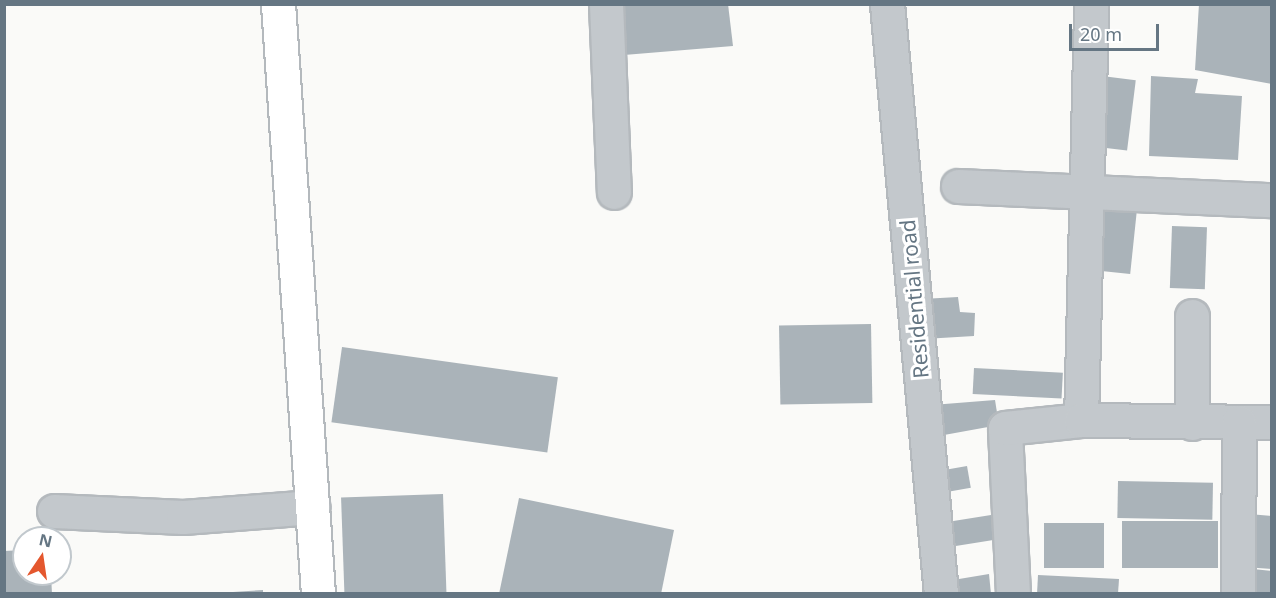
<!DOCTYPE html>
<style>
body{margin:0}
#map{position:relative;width:1276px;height:598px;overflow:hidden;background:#fafaf8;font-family:"Noto Sans",sans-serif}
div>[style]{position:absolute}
.building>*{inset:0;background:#aab3b9;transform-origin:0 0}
.roads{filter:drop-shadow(2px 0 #b4b9bd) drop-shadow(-2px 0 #b4b9bd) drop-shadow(0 2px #b4b9bd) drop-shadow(0 -2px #b4b9bd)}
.minor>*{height:33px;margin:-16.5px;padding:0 16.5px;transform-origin:16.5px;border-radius:16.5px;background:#c3c8cc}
.trunk>*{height:33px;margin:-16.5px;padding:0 16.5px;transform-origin:16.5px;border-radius:16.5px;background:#fff}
span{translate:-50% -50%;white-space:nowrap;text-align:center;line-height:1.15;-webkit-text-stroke:6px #fff;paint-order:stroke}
.street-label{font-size:21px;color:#657683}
.frame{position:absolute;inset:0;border:6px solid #657683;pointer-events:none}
.north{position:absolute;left:12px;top:526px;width:60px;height:60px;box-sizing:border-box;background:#fff;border:2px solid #c1c8cd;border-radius:50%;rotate:13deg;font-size:16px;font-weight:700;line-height:24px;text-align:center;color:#657683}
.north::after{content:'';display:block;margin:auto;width:21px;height:27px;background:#e4572e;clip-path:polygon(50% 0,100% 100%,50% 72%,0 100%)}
.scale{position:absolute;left:1069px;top:24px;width:90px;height:27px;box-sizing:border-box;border:3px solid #657683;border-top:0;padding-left:8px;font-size:18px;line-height:21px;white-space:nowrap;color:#657683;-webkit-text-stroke:4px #fff;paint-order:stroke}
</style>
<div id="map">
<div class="building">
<div style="clip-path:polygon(620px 4px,728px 4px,733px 46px,624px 55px)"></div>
<div style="clip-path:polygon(1199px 4px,1272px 4px,1272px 84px,1195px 70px)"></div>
<div style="left:1102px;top:76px;width:34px;height:71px;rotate:7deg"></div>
<div style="clip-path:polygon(1151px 76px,1198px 79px,1195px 93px,1242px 96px,1238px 160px,1149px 156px)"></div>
<div style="left:1096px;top:207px;width:41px;height:63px;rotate:6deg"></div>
<div style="left:1172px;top:226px;width:35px;height:62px;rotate:2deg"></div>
<div style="clip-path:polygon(958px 297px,960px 312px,975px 313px,974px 336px,924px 339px,922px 299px)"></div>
<div style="left:871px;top:324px;width:79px;height:92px;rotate:89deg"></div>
<div style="left:342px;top:347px;width:218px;height:76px;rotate:8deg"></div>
<div style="left:974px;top:368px;width:89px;height:26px;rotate:3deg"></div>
<div style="clip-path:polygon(995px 400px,999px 425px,933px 437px,932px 405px)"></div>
<div style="left:967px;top:466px;width:22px;height:36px;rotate:80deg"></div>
<div style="left:1118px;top:481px;width:95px;height:37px;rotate:1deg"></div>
<div style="left:443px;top:494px;width:100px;height:102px;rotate:88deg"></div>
<div style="clip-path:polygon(519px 498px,674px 530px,661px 594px,499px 594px)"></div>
<div style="clip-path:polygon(1249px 514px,1272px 516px,1272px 569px,1244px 567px)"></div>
<div style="left:991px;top:515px;width:25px;height:46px;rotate:81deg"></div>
<div style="left:1122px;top:521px;width:96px;height:47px"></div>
<div style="left:1044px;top:523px;width:60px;height:45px"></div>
<div style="clip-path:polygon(24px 550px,24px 574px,51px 574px,52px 594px,4px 594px,4px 551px)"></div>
<div style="clip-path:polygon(1253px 569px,1272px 571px,1272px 594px,1251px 594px)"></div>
<div style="clip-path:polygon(989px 574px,991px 594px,955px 594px,953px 580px)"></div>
<div style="clip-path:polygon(1038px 575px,1119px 579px,1118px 594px,1037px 594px)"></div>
<div style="clip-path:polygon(263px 590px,263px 594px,233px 594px,233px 592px)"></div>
</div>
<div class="roads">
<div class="minor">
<div style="left:606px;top:4px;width:188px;rotate:87.6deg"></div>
<div style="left:887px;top:4px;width:592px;rotate:84.77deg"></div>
<div style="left:958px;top:186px;width:314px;rotate:2.6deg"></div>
<div style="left:1081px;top:420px;width:416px;rotate:-88.6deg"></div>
<div style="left:1192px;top:423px;width:107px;rotate:-90deg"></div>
<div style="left:54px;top:511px;width:129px;rotate:2.7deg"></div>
<div style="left:183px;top:517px;width:130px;rotate:-4.4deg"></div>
<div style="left:1013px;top:594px;width:166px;rotate:-92.8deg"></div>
<div style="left:1005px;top:428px;width:76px;rotate:-6deg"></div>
<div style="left:1081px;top:420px;width:191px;rotate:0.6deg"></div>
<div style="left:1238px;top:594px;width:172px;rotate:-89.7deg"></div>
</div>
<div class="trunk">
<div style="left:278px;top:4px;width:591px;rotate:86.12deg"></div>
</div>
</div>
<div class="street-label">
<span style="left:914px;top:299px;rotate:-95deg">Residential road</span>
</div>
<div class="frame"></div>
<div class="north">N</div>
<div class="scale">20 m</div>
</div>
